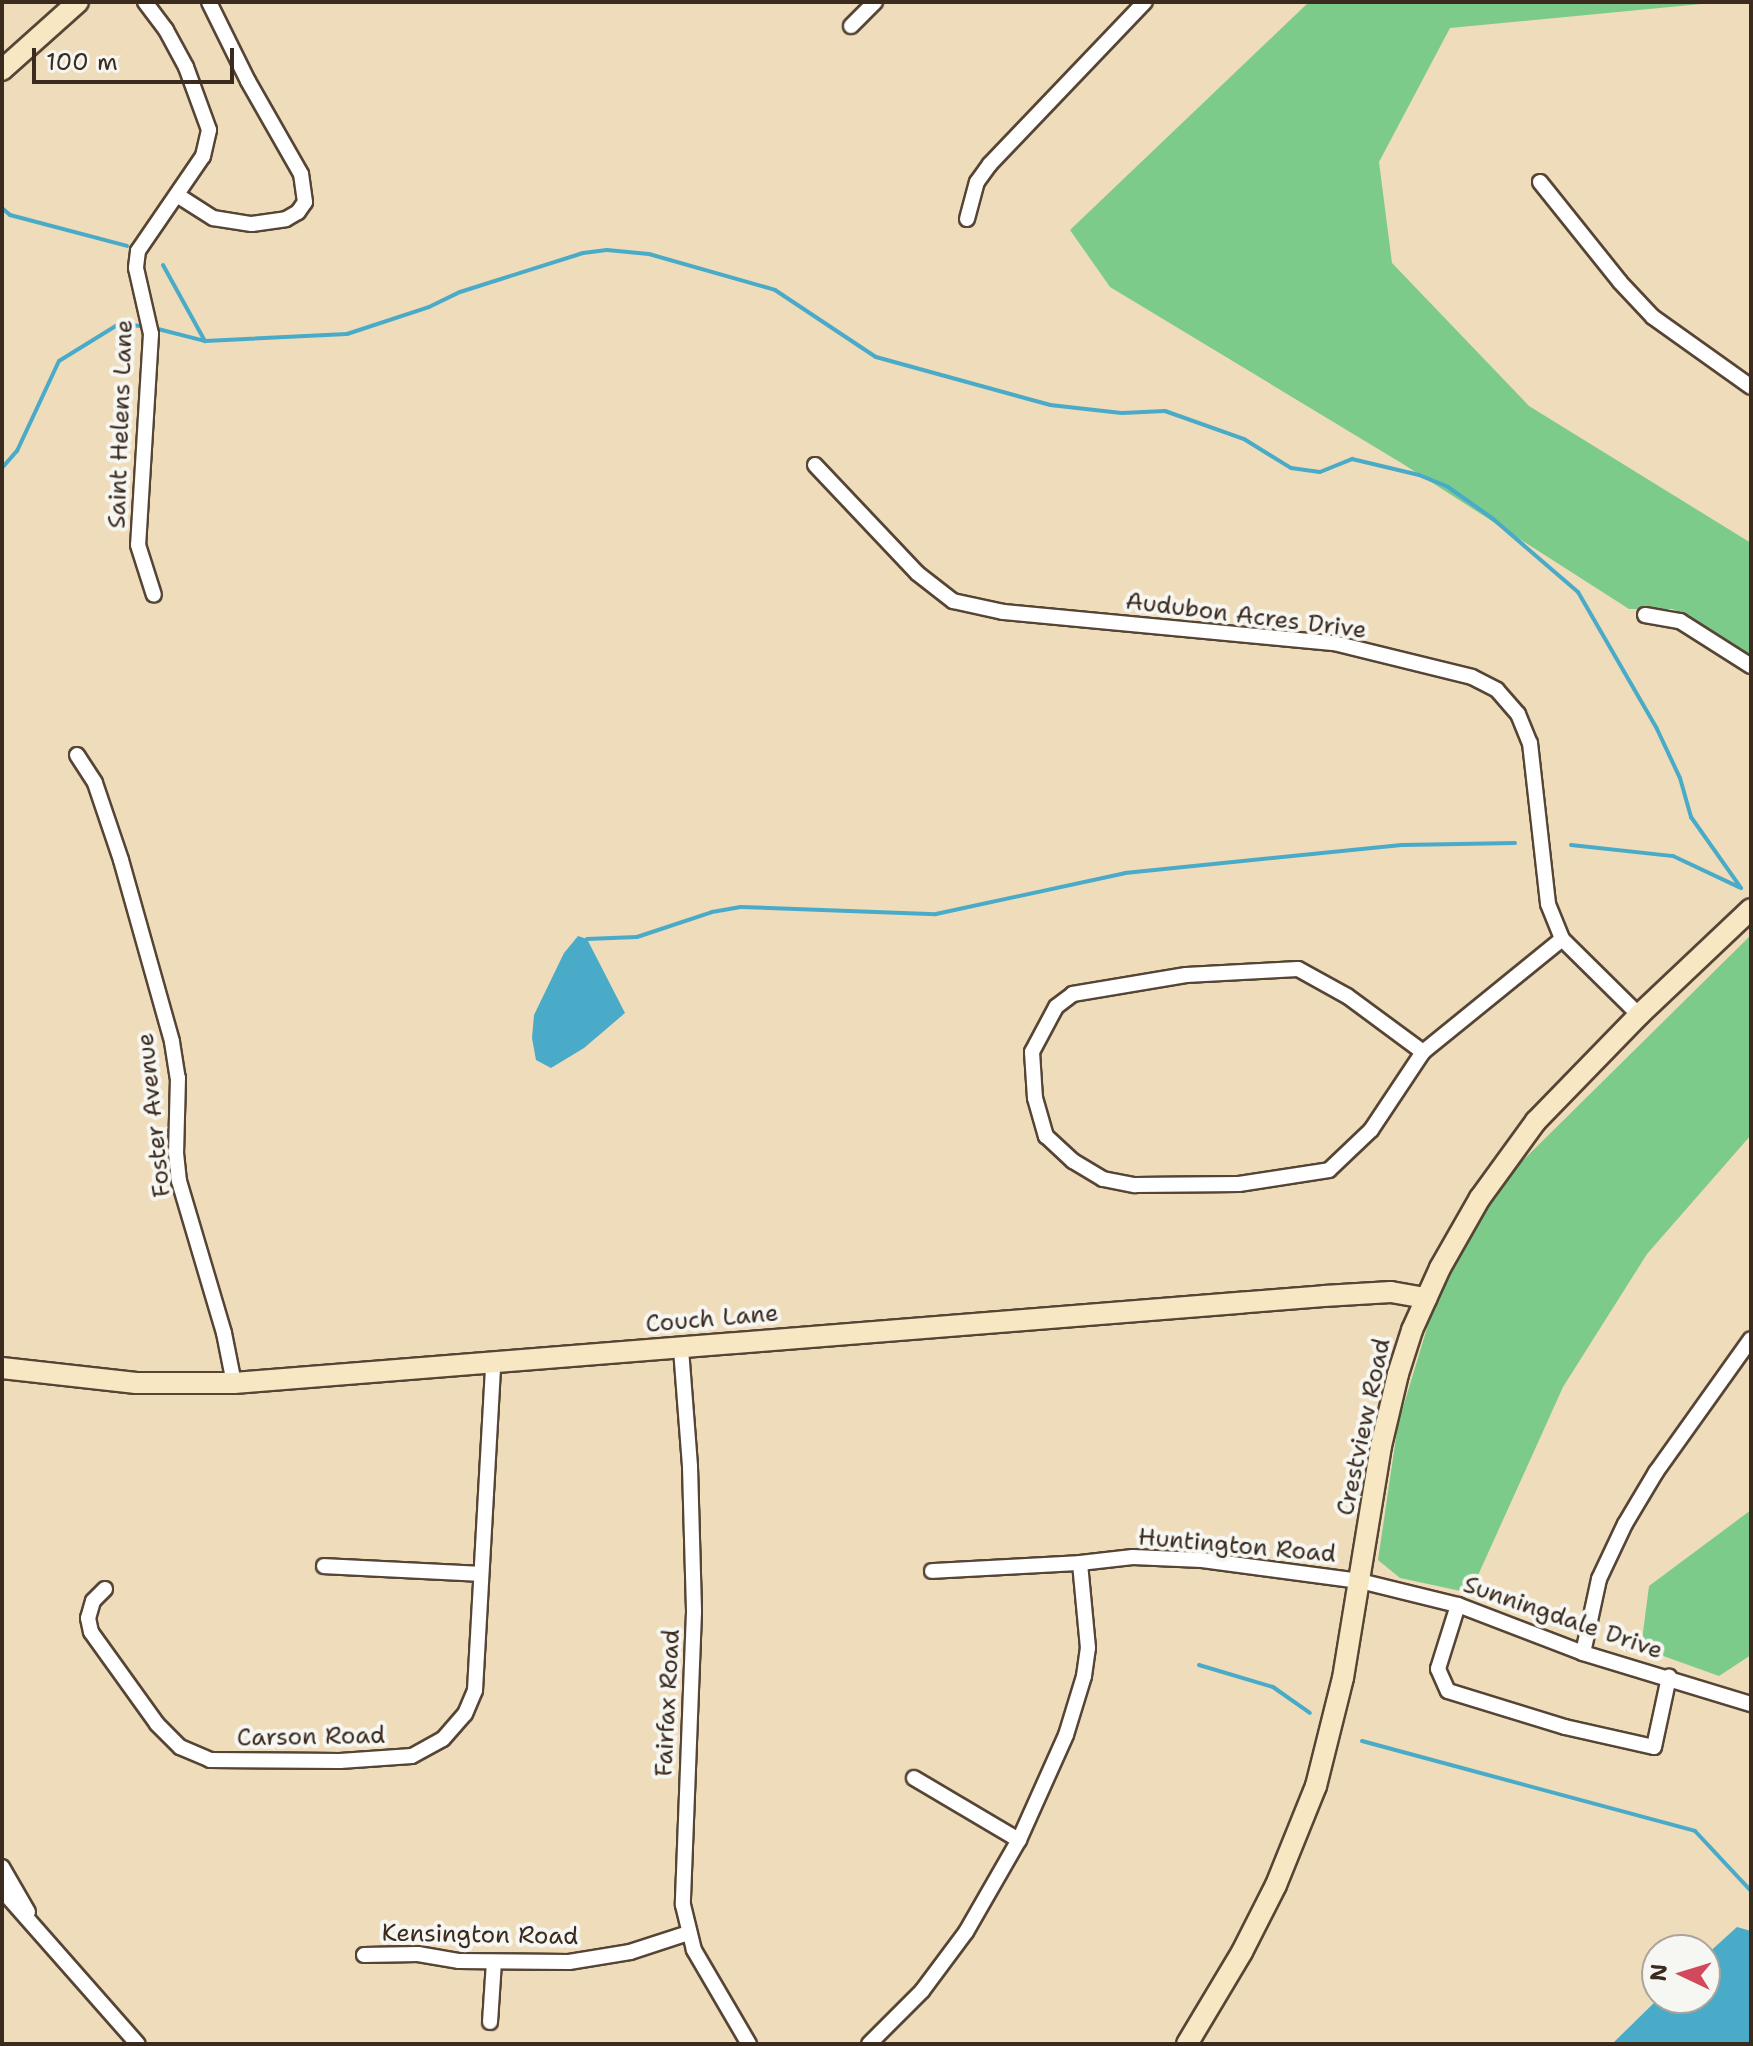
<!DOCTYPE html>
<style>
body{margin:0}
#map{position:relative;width:1753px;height:2046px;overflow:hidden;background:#efdcba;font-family:"Shantell Sans",sans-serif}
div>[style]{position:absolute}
.green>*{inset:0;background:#7dcb8b}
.water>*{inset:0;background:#49abc8}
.stream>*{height:4px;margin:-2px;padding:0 2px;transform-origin:2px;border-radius:2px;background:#49abc8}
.roads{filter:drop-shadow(2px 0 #564535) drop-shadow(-2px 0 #564535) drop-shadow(0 2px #564535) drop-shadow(0 -2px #564535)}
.street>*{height:14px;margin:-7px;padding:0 7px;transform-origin:7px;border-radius:7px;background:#fff}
.secondary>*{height:20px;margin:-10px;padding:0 10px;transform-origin:10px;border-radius:10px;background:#f7e8c3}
span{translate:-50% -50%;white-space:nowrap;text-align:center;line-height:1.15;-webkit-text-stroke:8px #f6f6f2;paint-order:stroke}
.street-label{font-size:24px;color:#3b2a1e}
.frame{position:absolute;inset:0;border:4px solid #3b2a1e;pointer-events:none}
.north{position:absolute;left:1641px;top:1934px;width:80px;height:80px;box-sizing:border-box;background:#f6f6f2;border:2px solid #aba49d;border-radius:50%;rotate:274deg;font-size:22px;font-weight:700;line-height:32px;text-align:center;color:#3b2a1e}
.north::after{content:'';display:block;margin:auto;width:28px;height:36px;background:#d1495b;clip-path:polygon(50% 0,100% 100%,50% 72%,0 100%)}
.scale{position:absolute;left:32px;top:48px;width:202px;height:36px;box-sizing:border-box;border:4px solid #3b2a1e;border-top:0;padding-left:10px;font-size:24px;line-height:28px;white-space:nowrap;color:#3b2a1e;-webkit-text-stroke:6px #f6f6f2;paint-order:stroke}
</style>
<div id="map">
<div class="green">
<div style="clip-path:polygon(1309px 2px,1722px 2px,1450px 28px,1379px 162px,1392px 263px,1529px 406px,1751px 543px,1751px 659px,1673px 609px,1629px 609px,1403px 464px,1110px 287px,1070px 230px)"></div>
<div style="clip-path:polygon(1751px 935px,1751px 1135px,1647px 1254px,1563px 1387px,1470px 1593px,1400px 1578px,1378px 1560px,1398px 1424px,1430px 1318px,1453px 1264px,1507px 1176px)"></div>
<div style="clip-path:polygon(1751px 1510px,1751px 1655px,1719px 1676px,1641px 1648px,1649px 1586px)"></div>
</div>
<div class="water">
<div style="clip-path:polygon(578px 936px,587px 939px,625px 1013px,584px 1048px,551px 1068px,536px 1060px,532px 1038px,534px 1015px,564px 953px)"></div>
<div style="clip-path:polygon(1737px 1927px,1751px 1931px,1751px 2044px,1612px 2044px,1659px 1998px,1705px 1998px,1705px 1956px)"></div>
</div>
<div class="stream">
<div style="left:2px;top:208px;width:11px;rotate:41deg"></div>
<div style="left:10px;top:215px;width:121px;rotate:14.8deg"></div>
<div style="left:163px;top:265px;width:87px;rotate:61.1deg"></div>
<div style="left:158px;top:329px;width:49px;rotate:14.3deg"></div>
<div style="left:205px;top:341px;width:142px;rotate:-2.8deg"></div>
<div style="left:347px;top:334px;width:86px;rotate:-18.2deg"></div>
<div style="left:429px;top:307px;width:34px;rotate:-26deg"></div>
<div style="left:460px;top:292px;width:129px;rotate:-17.6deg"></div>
<div style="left:583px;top:253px;width:24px;rotate:-7deg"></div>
<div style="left:607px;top:250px;width:42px;rotate:5.4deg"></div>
<div style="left:649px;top:254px;width:131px;rotate:15.9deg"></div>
<div style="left:775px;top:290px;width:121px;rotate:33.6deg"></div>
<div style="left:876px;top:357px;width:180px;rotate:15.4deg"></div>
<div style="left:1050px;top:405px;width:72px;rotate:6.3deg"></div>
<div style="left:1122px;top:413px;width:43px;rotate:-2.7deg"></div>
<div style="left:1165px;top:411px;width:84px;rotate:19.5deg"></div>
<div style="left:1244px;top:439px;width:55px;rotate:31.7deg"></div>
<div style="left:1291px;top:468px;width:29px;rotate:8deg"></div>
<div style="left:1320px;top:472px;width:35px;rotate:-22deg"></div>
<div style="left:1352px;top:459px;width:69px;rotate:13.4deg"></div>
<div style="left:1419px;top:475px;width:31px;rotate:22deg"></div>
<div style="left:1448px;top:487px;width:54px;rotate:35.2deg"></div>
<div style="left:1492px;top:518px;width:113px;rotate:40.7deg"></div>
<div style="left:1578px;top:592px;width:158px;rotate:60deg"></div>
<div style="left:1657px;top:729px;width:54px;rotate:64.9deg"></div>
<div style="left:1680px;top:778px;width:41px;rotate:74.2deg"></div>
<div style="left:1691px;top:817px;width:87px;rotate:54.8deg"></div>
<div style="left:2px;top:468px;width:23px;rotate:-49deg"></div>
<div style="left:17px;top:451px;width:99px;rotate:-65deg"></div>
<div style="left:59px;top:361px;width:70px;rotate:-31.7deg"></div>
<div style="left:119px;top:324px;width:25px;rotate:5deg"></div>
<div style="left:1571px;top:845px;width:103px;rotate:6.2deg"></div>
<div style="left:1673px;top:856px;width:73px;rotate:25.2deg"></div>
<div style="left:587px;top:939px;width:50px;rotate:-2.3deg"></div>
<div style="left:637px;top:937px;width:79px;rotate:-18.4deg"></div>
<div style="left:712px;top:912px;width:29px;rotate:-10deg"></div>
<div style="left:741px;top:907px;width:195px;rotate:2.1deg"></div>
<div style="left:936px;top:914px;width:193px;rotate:-12.2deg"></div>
<div style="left:1125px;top:873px;width:278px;rotate:-5.8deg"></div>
<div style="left:1402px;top:845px;width:113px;rotate:-1deg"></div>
<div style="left:1199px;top:1665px;width:77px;rotate:16.6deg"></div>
<div style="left:1273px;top:1687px;width:45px;rotate:35.1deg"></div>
<div style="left:1362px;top:1741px;width:345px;rotate:15.1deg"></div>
<div style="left:1695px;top:1831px;width:82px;rotate:47deg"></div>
</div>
<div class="roads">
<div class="street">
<div style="left:145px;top:2px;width:35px;rotate:53deg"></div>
<div style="left:166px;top:30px;width:42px;rotate:61.6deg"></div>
<div style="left:186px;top:67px;width:67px;rotate:69.9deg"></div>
<div style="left:209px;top:130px;width:27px;rotate:103deg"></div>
<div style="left:203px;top:156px;width:115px;rotate:124.4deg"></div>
<div style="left:138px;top:251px;width:17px;rotate:97deg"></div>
<div style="left:136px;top:268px;width:68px;rotate:77.2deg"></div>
<div style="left:151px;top:334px;width:211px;rotate:93.5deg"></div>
<div style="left:138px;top:545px;width:52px;rotate:72.3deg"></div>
<div style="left:851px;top:26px;width:34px;rotate:-45deg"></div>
<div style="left:1540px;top:182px;width:128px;rotate:51.3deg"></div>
<div style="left:1620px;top:282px;width:48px;rotate:46.7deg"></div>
<div style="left:1653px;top:317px;width:120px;rotate:35.5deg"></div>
<div style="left:177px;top:195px;width:43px;rotate:32.6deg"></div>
<div style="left:213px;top:218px;width:39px;rotate:9deg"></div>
<div style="left:252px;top:224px;width:34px;rotate:-8deg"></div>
<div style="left:286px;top:219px;width:14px;rotate:-30deg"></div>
<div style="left:298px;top:212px;width:12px;rotate:-55deg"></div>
<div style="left:305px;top:202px;width:28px;rotate:-98deg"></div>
<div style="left:301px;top:174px;width:107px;rotate:-119.7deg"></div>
<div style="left:248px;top:81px;width:88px;rotate:-116.3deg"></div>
<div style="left:967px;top:219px;width:38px;rotate:-75deg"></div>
<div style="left:977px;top:182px;width:22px;rotate:-54deg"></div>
<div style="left:990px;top:164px;width:224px;rotate:-46.3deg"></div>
<div style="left:815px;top:465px;width:149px;rotate:46.6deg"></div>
<div style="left:917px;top:573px;width:46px;rotate:37.9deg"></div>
<div style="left:953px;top:601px;width:51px;rotate:12.4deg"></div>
<div style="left:1003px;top:612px;width:332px;rotate:5.4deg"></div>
<div style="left:1334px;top:643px;width:142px;rotate:13.8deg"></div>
<div style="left:1472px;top:677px;width:28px;rotate:27deg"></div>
<div style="left:1497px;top:690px;width:32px;rotate:49deg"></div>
<div style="left:1518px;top:714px;width:31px;rotate:68deg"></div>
<div style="left:1530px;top:743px;width:162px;rotate:83.6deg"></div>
<div style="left:1548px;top:904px;width:38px;rotate:68deg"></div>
<div style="left:1562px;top:939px;width:108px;rotate:44.6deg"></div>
<div style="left:1645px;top:615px;width:36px;rotate:10deg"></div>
<div style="left:1680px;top:621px;width:84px;rotate:32.4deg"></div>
<div style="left:77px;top:755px;width:33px;rotate:57deg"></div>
<div style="left:95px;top:783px;width:81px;rotate:71.3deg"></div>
<div style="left:121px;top:860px;width:189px;rotate:74.3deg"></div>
<div style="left:172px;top:1042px;width:36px;rotate:81deg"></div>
<div style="left:178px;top:1078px;width:75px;rotate:91.5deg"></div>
<div style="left:176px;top:1153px;width:28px;rotate:84deg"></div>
<div style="left:179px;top:1181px;width:159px;rotate:73.5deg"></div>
<div style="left:224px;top:1333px;width:51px;rotate:78.7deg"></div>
<div style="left:1423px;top:1052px;width:94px;rotate:-143.6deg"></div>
<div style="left:1347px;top:996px;width:56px;rotate:-151.1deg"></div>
<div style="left:1298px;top:969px;width:112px;rotate:176.9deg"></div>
<div style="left:1186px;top:975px;width:115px;rotate:170.5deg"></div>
<div style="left:1073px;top:994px;width:21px;rotate:143deg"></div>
<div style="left:1056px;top:1007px;width:51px;rotate:118.1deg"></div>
<div style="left:1032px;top:1052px;width:46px;rotate:86.3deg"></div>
<div style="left:1035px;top:1098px;width:40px;rotate:74deg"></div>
<div style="left:1046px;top:1136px;width:37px;rotate:43deg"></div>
<div style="left:1073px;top:1161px;width:35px;rotate:31deg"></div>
<div style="left:1103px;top:1179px;width:33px;rotate:11deg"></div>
<div style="left:1135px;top:1185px;width:104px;rotate:-0.6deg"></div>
<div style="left:1239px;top:1184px;width:91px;rotate:-8.8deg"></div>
<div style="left:1329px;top:1170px;width:58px;rotate:-43.6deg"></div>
<div style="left:1371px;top:1130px;width:94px;rotate:-56.3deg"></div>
<div style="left:1423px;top:1052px;width:179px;rotate:-39.1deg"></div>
<div style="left:681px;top:1349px;width:118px;rotate:85.6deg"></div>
<div style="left:690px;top:1467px;width:145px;rotate:88.4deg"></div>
<div style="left:694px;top:1612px;width:293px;rotate:92.2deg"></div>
<div style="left:683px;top:1905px;width:46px;rotate:76.3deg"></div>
<div style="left:694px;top:1950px;width:109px;rotate:59.7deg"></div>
<div style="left:324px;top:1566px;width:157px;rotate:2.9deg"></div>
<div style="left:932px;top:1571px;width:148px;rotate:-3.1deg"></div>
<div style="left:105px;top:1589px;width:17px;rotate:135deg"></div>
<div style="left:93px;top:1601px;width:18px;rotate:106deg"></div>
<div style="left:88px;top:1618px;width:14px;rotate:78deg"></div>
<div style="left:91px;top:1632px;width:113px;rotate:54.3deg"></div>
<div style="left:157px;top:1724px;width:33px;rotate:45deg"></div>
<div style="left:180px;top:1747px;width:33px;rotate:23deg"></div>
<div style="left:210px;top:1760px;width:130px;rotate:0.4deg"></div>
<div style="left:340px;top:1761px;width:72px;rotate:-4deg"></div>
<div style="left:412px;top:1756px;width:35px;rotate:-29deg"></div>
<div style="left:443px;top:1739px;width:33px;rotate:-49deg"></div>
<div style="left:465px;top:1714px;width:26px;rotate:-67deg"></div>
<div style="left:475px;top:1690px;width:326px;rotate:-86.8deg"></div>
<div style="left:1458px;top:1605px;width:67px;rotate:107.4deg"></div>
<div style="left:1438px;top:1669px;width:24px;rotate:66deg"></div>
<div style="left:1448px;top:1691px;width:122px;rotate:17.1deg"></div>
<div style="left:1565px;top:1727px;width:91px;rotate:12.7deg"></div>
<div style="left:1654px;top:1747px;width:72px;rotate:-77.9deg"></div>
<div style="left:1583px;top:1653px;width:76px;rotate:-77.8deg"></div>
<div style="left:1599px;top:1579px;width:61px;rotate:-64.7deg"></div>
<div style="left:1625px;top:1524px;width:61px;rotate:-59.2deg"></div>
<div style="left:1656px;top:1472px;width:163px;rotate:-54.5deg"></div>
<div style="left:914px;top:1778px;width:122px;rotate:30.6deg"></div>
<div style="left:2px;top:1867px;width:52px;rotate:60deg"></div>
<div style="left:2px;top:1890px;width:205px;rotate:48.6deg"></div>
<div style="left:364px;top:1955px;width:54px;rotate:-1.1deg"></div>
<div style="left:418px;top:1954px;width:42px;rotate:9.7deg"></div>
<div style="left:459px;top:1961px;width:110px;rotate:0.5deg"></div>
<div style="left:569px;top:1962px;width:62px;rotate:-9.3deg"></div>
<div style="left:630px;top:1952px;width:61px;rotate:-18.1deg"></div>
<div style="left:490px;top:2022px;width:60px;rotate:-86.2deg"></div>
<div style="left:869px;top:2044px;width:75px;rotate:-45deg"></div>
<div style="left:922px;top:1991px;width:74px;rotate:-53.3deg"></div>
<div style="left:966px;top:1932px;width:106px;rotate:-60.1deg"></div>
<div style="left:1019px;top:1840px;width:115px;rotate:-65.9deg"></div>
<div style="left:1066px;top:1735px;width:62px;rotate:-73deg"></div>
<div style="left:1084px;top:1676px;width:28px;rotate:-82deg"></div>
<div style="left:1088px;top:1648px;width:85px;rotate:-95.4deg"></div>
<div style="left:1080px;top:1563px;width:53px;rotate:-6.5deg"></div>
<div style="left:1133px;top:1557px;width:69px;rotate:2.5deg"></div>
<div style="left:1202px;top:1560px;width:159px;rotate:7.6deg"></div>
<div style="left:1360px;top:1581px;width:101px;rotate:13.8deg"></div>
<div style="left:1458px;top:1605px;width:134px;rotate:21deg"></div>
<div style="left:1583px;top:1653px;width:176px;rotate:16.9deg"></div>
</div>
<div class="secondary">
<div style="left:2px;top:70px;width:102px;rotate:-41.8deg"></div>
<div style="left:2px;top:1368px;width:135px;rotate:6.4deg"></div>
<div style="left:136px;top:1383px;width:98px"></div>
<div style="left:234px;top:1383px;width:1093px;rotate:-4.56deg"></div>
<div style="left:1324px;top:1296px;width:67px;rotate:-3.4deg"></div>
<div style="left:1391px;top:1292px;width:36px;rotate:10deg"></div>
<div style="left:1187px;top:2044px;width:107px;rotate:-59.1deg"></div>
<div style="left:1242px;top:1952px;width:75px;rotate:-63.1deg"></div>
<div style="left:1276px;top:1885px;width:107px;rotate:-68deg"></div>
<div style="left:1316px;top:1786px;width:111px;rotate:-76deg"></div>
<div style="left:1343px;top:1678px;width:235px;rotate:-80.7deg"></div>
<div style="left:1381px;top:1446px;width:74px;rotate:-76.7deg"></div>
<div style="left:1398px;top:1374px;width:46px;rotate:-72.3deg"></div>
<div style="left:1412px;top:1330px;width:68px;rotate:-65.7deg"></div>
<div style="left:1440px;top:1268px;width:81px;rotate:-60.3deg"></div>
<div style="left:1480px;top:1198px;width:95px;rotate:-54deg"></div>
<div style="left:1536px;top:1121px;width:148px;rotate:-45.8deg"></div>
<div style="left:1639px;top:1015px;width:154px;rotate:-43.4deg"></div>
</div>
</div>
<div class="street-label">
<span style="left:121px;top:424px;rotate:-88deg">Saint Helens Lane</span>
<span style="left:1246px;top:616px;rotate:7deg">Audubon Acres Drive</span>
<span style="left:154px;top:1115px;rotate:-96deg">Foster Avenue</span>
<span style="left:712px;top:1319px;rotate:-5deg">Couch Lane</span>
<span style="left:1364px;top:1427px;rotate:-78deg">Crestview Road</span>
<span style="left:1237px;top:1546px;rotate:5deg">Huntington Road</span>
<span style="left:1563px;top:1618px;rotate:19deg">Sunningdale Drive</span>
<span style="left:668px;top:1703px;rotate:-87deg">Fairfax Road</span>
<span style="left:311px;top:1737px;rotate:-1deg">Carson Road</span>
<span style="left:480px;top:1935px;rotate:1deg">Kensington Road</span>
</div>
<div class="frame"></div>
<div class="north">N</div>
<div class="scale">100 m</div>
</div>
